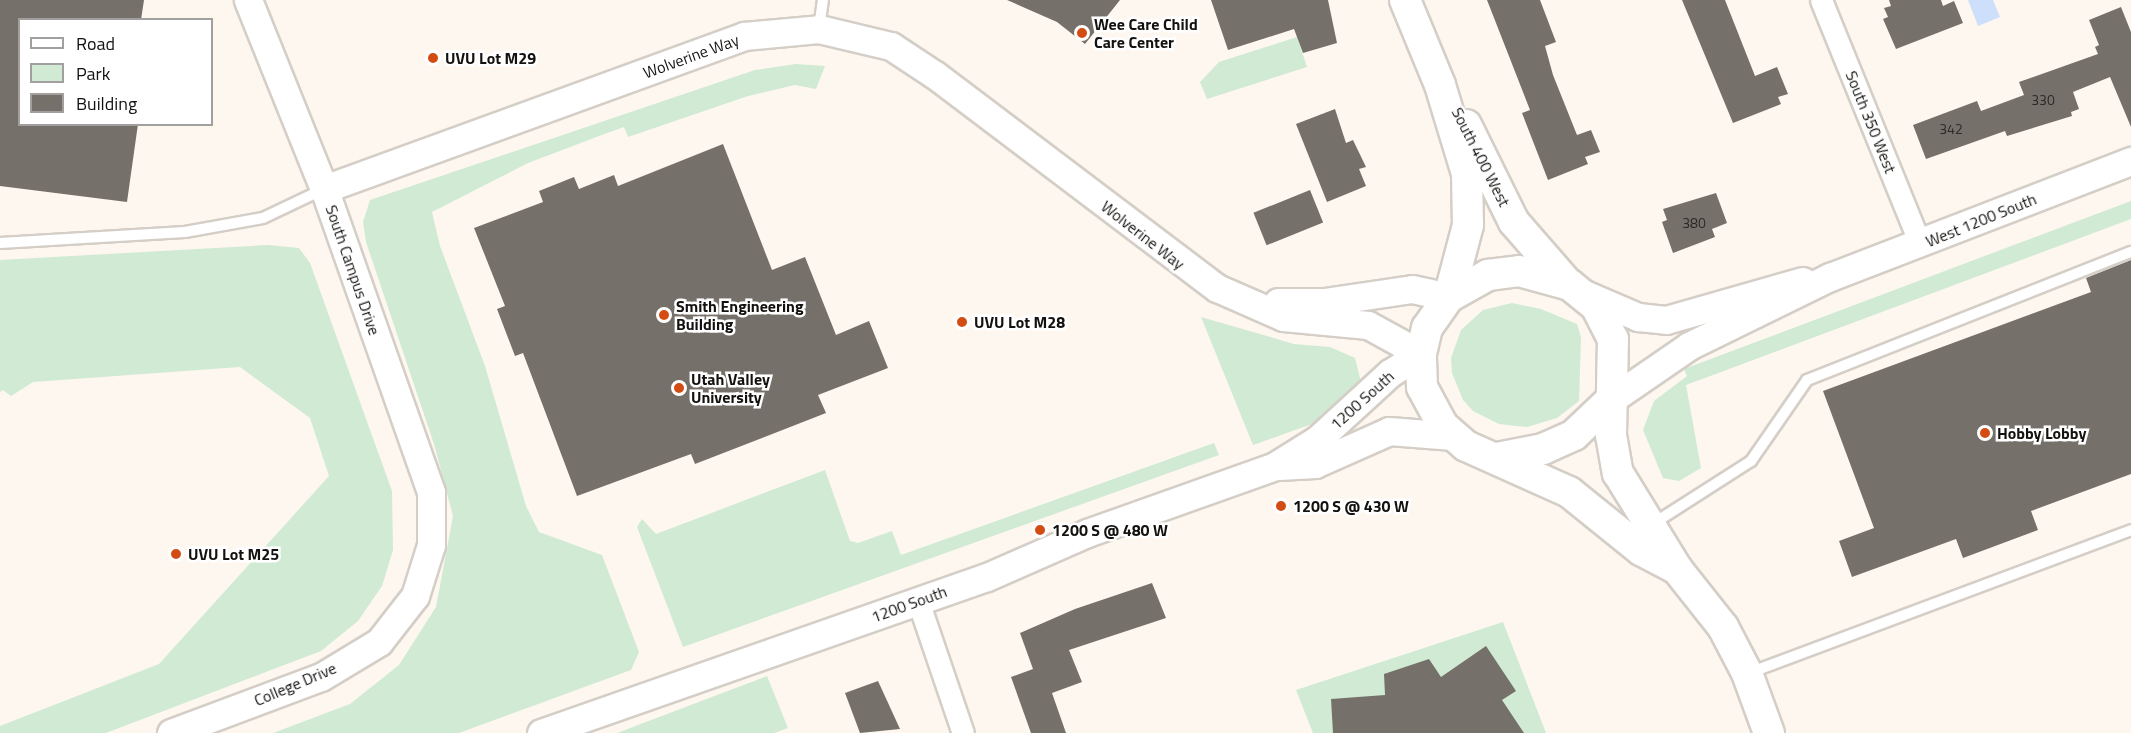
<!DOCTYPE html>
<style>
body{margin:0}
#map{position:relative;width:2131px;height:733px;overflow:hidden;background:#fdf7f0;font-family:"Titillium Web",sans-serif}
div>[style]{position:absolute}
.green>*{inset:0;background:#d0ead4}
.water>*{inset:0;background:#cedffc}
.building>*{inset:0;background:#75706a;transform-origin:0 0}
.roads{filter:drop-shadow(2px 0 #d4cec7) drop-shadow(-2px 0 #d4cec7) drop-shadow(0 2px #d4cec7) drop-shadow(0 -2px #d4cec7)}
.service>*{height:10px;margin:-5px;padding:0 5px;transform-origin:5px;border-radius:5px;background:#fff}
.minor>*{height:21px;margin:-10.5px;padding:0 10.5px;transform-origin:10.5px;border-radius:10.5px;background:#fff}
.tertiary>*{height:27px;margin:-13.5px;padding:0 13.5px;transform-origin:13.5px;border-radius:13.5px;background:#fff}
.secondary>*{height:30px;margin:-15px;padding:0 15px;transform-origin:15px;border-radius:15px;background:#fff}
.dots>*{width:16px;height:16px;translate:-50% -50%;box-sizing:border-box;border:3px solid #fff;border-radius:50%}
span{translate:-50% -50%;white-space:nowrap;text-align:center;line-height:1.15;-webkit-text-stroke:5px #fff;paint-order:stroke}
.number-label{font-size:14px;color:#2c2a26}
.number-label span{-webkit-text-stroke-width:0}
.poi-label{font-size:16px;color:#141210;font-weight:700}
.left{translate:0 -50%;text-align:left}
.street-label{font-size:16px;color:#141210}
.legend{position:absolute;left:18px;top:18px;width:195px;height:108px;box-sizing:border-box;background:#fff;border:2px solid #a1a09f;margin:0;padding:8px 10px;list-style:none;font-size:18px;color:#141210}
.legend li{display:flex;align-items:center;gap:12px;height:30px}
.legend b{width:30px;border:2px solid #a1a09f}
</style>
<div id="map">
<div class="green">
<div style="clip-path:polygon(1297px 37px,1307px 67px,1207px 99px,1200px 82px,1219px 62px)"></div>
<div style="clip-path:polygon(796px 64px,825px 66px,816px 89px,795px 85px,748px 96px,628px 137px,624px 127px,607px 133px,528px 163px,432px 212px,440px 246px,485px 366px,526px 506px,539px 532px,602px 555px,639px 652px,631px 670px,459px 733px,273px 733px,350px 704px,399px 665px,436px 607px,453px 516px,434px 444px,366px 242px,363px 222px,370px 200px,755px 70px)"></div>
<div style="clip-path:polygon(2131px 201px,2131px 219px,1686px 385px,1701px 468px,1679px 481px,1663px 478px,1643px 430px,1654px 401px,1687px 376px,1684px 369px)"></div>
<div style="clip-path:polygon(268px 245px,299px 248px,310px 263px,392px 491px,393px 550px,382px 586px,358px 621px,321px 651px,106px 733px,0 733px,0 726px,159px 664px,329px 476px,310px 418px,240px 367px,33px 382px,11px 396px,3px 390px,0 392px,0 260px)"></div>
<div style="clip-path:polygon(1512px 303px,1541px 309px,1577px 324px,1581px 337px,1579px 401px,1557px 418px,1527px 427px,1499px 424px,1473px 411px,1463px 400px,1452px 373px,1451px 358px,1461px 330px,1483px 310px)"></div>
<div style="clip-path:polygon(1201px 317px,1294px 344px,1330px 347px,1355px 358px,1362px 386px,1343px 413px,1253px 445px)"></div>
<div style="clip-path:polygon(1214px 443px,1219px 455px,683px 647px,637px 527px,642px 519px,656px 534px,825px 470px,850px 541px,858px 543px,892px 531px,901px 555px)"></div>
<div style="clip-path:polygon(1503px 622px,1546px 733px,1313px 733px,1296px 690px)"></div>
<div style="clip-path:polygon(767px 676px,788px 728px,774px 733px,617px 733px)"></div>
</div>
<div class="water">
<div style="clip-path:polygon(1968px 0,1993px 0,2000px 17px,1978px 26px)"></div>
</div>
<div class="building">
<div style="clip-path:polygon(0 0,144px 0,141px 20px,20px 20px,20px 124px,138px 124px,127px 202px,0 186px)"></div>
<div style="clip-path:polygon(1007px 0,1120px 0,1085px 44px,1057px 22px)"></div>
<div style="clip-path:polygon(1211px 0,1328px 0,1337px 43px,1303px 53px,1294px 29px,1228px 50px)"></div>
<div style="clip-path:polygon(1487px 0,1540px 0,1556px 42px,1545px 46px,1553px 75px,1577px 135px,1591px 130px,1600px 152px,1585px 157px,1588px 164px,1548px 180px,1522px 113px,1530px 110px)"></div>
<div style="clip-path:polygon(1682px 0,1725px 0,1755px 76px,1777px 67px,1788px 94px,1778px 97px,1781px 104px,1733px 123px)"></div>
<div style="clip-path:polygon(1889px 0,1941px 0,1943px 6px,1954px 1px,1963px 23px,1896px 49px,1883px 19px,1888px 17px,1884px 8px,1891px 6px)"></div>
<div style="clip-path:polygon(2121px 7px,2131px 32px,2131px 127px,2110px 77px,2073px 92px,2079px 109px,2071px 112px,2072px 116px,2007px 136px,2005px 131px,1926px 159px,1913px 125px,1977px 101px,1981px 111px,2024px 95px,2019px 82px,2098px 54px,2095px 47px,2099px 45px,2089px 20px)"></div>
<div style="clip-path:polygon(1335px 109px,1346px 143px,1353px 140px,1366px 167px,1359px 169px,1366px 186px,1327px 202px,1296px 124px)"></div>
<div style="clip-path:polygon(723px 144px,772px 270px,805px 257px,836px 335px,869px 321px,888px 368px,818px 395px,826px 413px,695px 464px,691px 454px,577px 496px,523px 353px,515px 356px,497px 309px,505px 306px,474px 228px,543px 202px,539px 191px,574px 177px,579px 189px,614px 175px,618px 186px)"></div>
<div style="left:1310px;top:190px;width:35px;height:61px;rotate:68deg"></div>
<div style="clip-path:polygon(1716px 193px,1727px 223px,1712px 229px,1715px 237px,1673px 253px,1662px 222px,1667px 220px,1663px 209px)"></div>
<div style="clip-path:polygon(2131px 260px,2131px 474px,2031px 511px,2038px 530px,1963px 558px,1956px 539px,1852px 577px,1839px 541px,1874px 528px,1823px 391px,2091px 292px,2086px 278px)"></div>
<div style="clip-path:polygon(1152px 583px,1166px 618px,1069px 650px,1082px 682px,1052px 693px,1066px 733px,1031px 733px,1011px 677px,1033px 669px,1020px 633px,1075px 609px)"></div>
<div style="clip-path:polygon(1486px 646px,1516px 691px,1502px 700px,1524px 733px,1333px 733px,1331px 699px,1385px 695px,1384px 674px,1429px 659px,1441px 677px)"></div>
<div style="clip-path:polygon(878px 681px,900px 729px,860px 733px,845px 693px)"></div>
</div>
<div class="roads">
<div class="service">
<div style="left:819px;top:28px;width:28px;rotate:-82deg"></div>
<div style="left:0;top:243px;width:185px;rotate:-3.4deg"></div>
<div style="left:185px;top:232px;width:79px;rotate:-10.2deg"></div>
<div style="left:263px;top:218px;width:68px;rotate:-25.4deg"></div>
<div style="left:1651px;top:525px;width:119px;rotate:-32.6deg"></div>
<div style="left:1751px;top:461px;width:98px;rotate:-55.3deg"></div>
<div style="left:1807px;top:380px;width:348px;rotate:-21.6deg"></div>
<div style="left:1749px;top:673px;width:408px;rotate:-20.5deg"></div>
</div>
<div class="minor">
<div style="left:1821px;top:0;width:263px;rotate:67.9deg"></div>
<div style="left:918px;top:601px;width:139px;rotate:71.2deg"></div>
</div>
<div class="tertiary">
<div style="left:324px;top:189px;width:447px;rotate:-20deg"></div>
<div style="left:744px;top:36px;width:75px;rotate:-5.3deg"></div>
<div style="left:819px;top:29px;width:74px;rotate:13.3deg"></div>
<div style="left:891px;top:46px;width:53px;rotate:33.4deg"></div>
<div style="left:935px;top:75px;width:353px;rotate:37.1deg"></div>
<div style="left:1217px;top:288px;width:72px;rotate:23.7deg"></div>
<div style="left:1283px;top:317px;width:85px;rotate:5.4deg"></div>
<div style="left:1368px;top:325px;width:60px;rotate:28.7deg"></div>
<div style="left:1584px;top:294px;width:59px;rotate:23.1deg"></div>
<div style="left:1638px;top:317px;width:28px;rotate:6deg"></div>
<div style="left:1666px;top:320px;width:142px;rotate:-15.9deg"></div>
<div style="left:1278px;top:302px;width:46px"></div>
<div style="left:1324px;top:302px;width:89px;rotate:-8.4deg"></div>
<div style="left:1412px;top:289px;width:38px;rotate:12deg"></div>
<div style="left:1612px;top:399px;width:93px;rotate:-34.5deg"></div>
<div style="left:1689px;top:346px;width:157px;rotate:-26.1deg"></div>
<div style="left:1830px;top:277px;width:323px;rotate:-21.1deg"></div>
<div style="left:1279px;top:466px;width:36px;rotate:-3deg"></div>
<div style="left:1315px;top:464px;width:81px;rotate:-24deg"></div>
<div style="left:1389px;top:431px;width:64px;rotate:4.5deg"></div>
<div style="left:171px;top:733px;width:160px;rotate:-20.5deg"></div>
<div style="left:321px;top:677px;width:68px;rotate:-31.1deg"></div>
<div style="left:379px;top:642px;width:58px;rotate:-52deg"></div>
<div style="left:415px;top:596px;width:53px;rotate:-72.6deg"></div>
<div style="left:431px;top:545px;width:53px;rotate:-90deg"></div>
<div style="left:431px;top:492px;width:321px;rotate:-109.4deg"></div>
<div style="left:324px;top:189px;width:204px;rotate:-111.9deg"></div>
<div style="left:541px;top:733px;width:472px;rotate:-19.3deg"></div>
<div style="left:987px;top:577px;width:109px;rotate:-23.7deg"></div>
<div style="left:1087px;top:533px;width:200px;rotate:-19.6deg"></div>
<div style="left:1275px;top:466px;width:51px;rotate:-32.1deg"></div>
<div style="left:1318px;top:439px;width:98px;rotate:-42.5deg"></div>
<div style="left:1390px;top:373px;width:36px;rotate:-32deg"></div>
</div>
<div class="secondary">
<div style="left:1405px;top:0;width:92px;rotate:67.6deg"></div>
<div style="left:1440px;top:85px;width:93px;rotate:73.1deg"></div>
<div style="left:1467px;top:174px;width:51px;rotate:88.9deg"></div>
<div style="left:1468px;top:225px;width:74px;rotate:104.8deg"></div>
<div style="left:1466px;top:125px;width:108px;rotate:63.7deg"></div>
<div style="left:1514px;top:222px;width:81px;rotate:49deg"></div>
<div style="left:1497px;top:458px;width:47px;rotate:-11.1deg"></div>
<div style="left:1543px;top:449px;width:34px;rotate:-24deg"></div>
<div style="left:1574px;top:435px;width:52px;rotate:-43.5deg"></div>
<div style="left:1677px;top:569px;width:41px;rotate:-152.2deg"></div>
<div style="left:1641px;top:550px;width:92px;rotate:-141.1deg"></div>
<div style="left:1569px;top:492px;width:113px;rotate:-155.9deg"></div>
<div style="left:1466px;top:446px;width:30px;rotate:-139deg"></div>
<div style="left:1443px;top:426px;width:44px;rotate:-118.3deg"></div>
<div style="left:1422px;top:387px;width:33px;rotate:-92deg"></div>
<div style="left:1421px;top:354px;width:27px;rotate:-77deg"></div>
<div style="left:1427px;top:328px;width:38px;rotate:-55deg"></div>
<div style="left:1449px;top:297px;width:45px;rotate:-29.4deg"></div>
<div style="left:1488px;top:275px;width:31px;rotate:-7deg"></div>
<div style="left:1519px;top:271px;width:53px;rotate:15.4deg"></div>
<div style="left:1570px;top:285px;width:33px;rotate:39deg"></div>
<div style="left:1596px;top:306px;width:37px;rotate:63deg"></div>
<div style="left:1613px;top:339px;width:96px;rotate:91.2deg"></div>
<div style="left:1611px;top:435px;width:39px;rotate:80deg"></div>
<div style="left:1618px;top:473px;width:113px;rotate:58.4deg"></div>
<div style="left:1677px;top:569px;width:74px;rotate:51.6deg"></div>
<div style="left:1723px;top:627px;width:52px;rotate:62.4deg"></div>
<div style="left:1747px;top:673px;width:64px;rotate:69.9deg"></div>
</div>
</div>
<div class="dots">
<div style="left:1082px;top:33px;background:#d34c14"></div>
<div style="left:433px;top:58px;background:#d34c14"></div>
<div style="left:664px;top:315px;background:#d34c14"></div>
<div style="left:962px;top:322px;background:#d34c14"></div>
<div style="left:679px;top:388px;background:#d34c14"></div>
<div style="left:1985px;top:433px;background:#d34c14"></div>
<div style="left:1281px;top:506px;background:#d34c14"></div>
<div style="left:1040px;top:530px;background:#d34c14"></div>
<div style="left:176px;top:554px;background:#d34c14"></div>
</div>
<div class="number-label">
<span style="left:2043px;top:100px">330</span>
<span style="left:1951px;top:129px">342</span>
<span style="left:1694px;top:223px">380</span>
</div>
<div class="poi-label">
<span class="left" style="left:1094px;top:33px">Wee Care Child<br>Care Center</span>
<span class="left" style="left:445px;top:58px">UVU Lot M29</span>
<span class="left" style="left:676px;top:315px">Smith Engineering<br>Building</span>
<span class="left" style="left:974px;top:322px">UVU Lot M28</span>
<span class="left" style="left:691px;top:388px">Utah Valley<br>University</span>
<span class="left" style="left:1997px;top:433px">Hobby Lobby</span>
<span class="left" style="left:1293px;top:506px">1200 S @ 430 W</span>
<span class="left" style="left:1052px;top:530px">1200 S @ 480 W</span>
<span class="left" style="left:188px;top:554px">UVU Lot M25</span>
</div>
<div class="street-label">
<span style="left:691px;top:56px;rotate:-20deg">Wolverine Way</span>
<span style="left:1871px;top:122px;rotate:68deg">South 350 West</span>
<span style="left:1481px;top:157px;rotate:63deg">South 400 West</span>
<span style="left:1981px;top:220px;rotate:-22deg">West 1200 South</span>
<span style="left:1143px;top:235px;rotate:38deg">Wolverine Way</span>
<span style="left:353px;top:270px;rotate:71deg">South Campus Drive</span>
<span style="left:1362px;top:400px;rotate:-42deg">1200 South</span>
<span style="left:909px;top:604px;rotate:-20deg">1200 South</span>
<span style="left:295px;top:684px;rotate:-23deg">College Drive</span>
</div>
<ul class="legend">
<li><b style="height:8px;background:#fff"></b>Road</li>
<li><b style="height:16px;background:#d0ead4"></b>Park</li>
<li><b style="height:16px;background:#75706a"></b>Building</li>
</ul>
</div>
